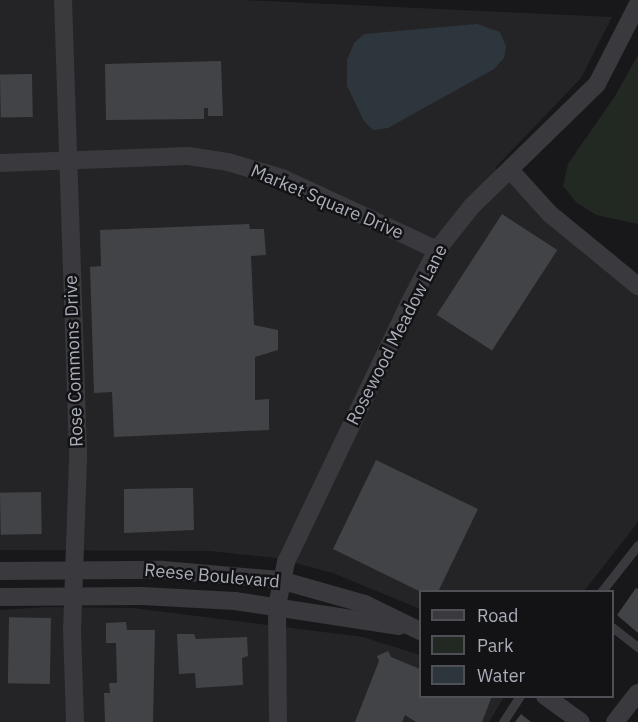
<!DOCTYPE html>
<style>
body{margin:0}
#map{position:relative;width:638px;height:722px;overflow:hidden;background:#181719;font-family:"IBM Plex Sans",sans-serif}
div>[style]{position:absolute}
.built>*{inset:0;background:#242426}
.green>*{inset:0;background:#222923}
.water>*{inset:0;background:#2e363d}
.building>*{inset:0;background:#424346;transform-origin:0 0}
.lane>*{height:9px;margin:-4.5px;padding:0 4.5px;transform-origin:4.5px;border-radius:4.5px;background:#39393e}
.street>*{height:18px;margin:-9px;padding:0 9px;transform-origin:9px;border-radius:9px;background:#39393e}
span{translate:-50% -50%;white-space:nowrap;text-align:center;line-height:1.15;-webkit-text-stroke:5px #131214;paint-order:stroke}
.street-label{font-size:18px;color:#aaaeb9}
.legend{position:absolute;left:419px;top:590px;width:195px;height:108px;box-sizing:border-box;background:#131214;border:2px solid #4f5056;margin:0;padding:8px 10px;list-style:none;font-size:18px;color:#aaaeb9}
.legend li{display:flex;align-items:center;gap:12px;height:30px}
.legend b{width:30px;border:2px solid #4f5056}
</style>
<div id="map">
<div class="built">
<div style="clip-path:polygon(0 0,242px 0,612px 17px,581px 78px,495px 168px,586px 255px,638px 295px,638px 522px,584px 591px,420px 592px,420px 609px,333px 573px,276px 558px,210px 551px,0 550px)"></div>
<div style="clip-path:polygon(46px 607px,133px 608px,363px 637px,420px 655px,420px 696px,504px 697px,489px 722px,0 722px,0 610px)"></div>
</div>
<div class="green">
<div style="clip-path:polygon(638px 55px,638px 224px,596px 215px,576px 202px,563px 186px,568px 164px,615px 96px)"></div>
</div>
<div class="water">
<div style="clip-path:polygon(477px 24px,500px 32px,506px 46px,504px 58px,494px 69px,388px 128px,373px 130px,364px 121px,347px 86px,347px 60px,354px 43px,364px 34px)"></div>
</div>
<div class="building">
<div style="clip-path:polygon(221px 61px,223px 116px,208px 116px,208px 108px,204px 108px,204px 119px,106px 120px,105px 64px)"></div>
<div style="left:32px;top:74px;width:43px;height:32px;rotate:89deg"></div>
<div style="left:502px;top:214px;width:66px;height:120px;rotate:33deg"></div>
<div style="clip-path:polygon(249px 224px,250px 229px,264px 229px,266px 255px,251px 256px,254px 325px,278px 330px,278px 350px,255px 357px,255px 400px,269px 399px,269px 430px,114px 437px,112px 392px,94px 393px,90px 267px,101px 266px,100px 230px)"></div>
<div style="clip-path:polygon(376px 460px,478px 509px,438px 592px,421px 592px,333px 549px)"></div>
<div style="clip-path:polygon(179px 488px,193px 488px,194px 530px,124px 533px,124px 489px)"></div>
<div style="left:41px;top:492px;width:42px;height:41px;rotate:89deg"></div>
<div style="clip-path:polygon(636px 588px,638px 589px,638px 633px,617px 615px)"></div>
<div style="left:51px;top:618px;width:66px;height:42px;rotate:91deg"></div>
<div style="clip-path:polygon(126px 622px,127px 630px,155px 630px,153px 722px,105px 722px,104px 693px,110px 693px,109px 683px,117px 683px,116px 643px,106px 643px,106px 623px)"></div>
<div style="clip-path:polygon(177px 634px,194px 634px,196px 639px,247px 637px,248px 656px,242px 658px,243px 685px,196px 688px,195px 673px,179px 674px)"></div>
<div style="clip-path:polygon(388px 651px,391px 657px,420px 669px,420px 696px,492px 696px,482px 722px,416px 722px,405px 715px,402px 722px,355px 722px,379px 661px,377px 656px)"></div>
<div style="clip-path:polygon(521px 714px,531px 722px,515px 722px)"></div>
</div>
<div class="lane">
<div style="left:601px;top:592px;width:60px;rotate:-51.8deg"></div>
<div style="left:612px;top:627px;width:33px;rotate:38deg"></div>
<div style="left:503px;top:722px;width:31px;rotate:-57deg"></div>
</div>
<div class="street">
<div style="left:63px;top:0;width:460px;rotate:88.1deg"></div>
<div style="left:78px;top:460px;width:170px;rotate:92deg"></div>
<div style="left:72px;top:630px;width:92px;rotate:88.1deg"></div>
<div style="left:0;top:163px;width:188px;rotate:-2.1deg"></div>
<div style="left:188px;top:156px;width:40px;rotate:8.5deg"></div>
<div style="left:228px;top:162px;width:56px;rotate:16.5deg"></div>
<div style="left:282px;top:178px;width:171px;rotate:24.9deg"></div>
<div style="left:511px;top:171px;width:58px;rotate:47.8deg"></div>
<div style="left:550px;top:214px;width:114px;rotate:39.3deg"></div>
<div style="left:0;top:571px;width:163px;rotate:-0.4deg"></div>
<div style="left:163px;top:570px;width:117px;rotate:4.9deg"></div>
<div style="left:280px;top:580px;width:88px;rotate:15.8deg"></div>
<div style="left:365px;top:604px;width:61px;rotate:26.1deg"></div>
<div style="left:0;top:597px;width:142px;rotate:-0.4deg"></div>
<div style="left:142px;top:596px;width:93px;rotate:3.1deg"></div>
<div style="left:235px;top:601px;width:166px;rotate:8.7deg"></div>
<div style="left:545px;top:696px;width:44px;rotate:35.8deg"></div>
<div style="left:278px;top:722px;width:116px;rotate:-90.5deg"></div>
<div style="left:277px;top:606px;width:45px;rotate:-78.4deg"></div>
<div style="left:286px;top:562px;width:286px;rotate:-64.5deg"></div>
<div style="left:409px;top:304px;width:61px;rotate:-62.6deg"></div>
<div style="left:437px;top:250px;width:56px;rotate:-51.5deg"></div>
<div style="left:472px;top:206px;width:175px;rotate:-44.3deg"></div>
<div style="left:597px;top:84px;width:90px;rotate:-62.9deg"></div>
<div style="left:615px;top:722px;width:37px;rotate:-52deg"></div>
</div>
<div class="street-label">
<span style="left:327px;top:202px;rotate:23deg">Market Square Drive</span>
<span style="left:397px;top:335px;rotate:-63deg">Rosewood Meadow Lane</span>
<span style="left:74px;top:361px;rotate:-92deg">Rose Commons Drive</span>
<span style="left:212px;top:576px;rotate:5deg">Reese Boulevard</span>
</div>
<ul class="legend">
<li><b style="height:8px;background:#39393e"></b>Road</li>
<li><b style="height:16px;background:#222923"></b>Park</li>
<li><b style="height:16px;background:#2e363d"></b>Water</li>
</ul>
</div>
